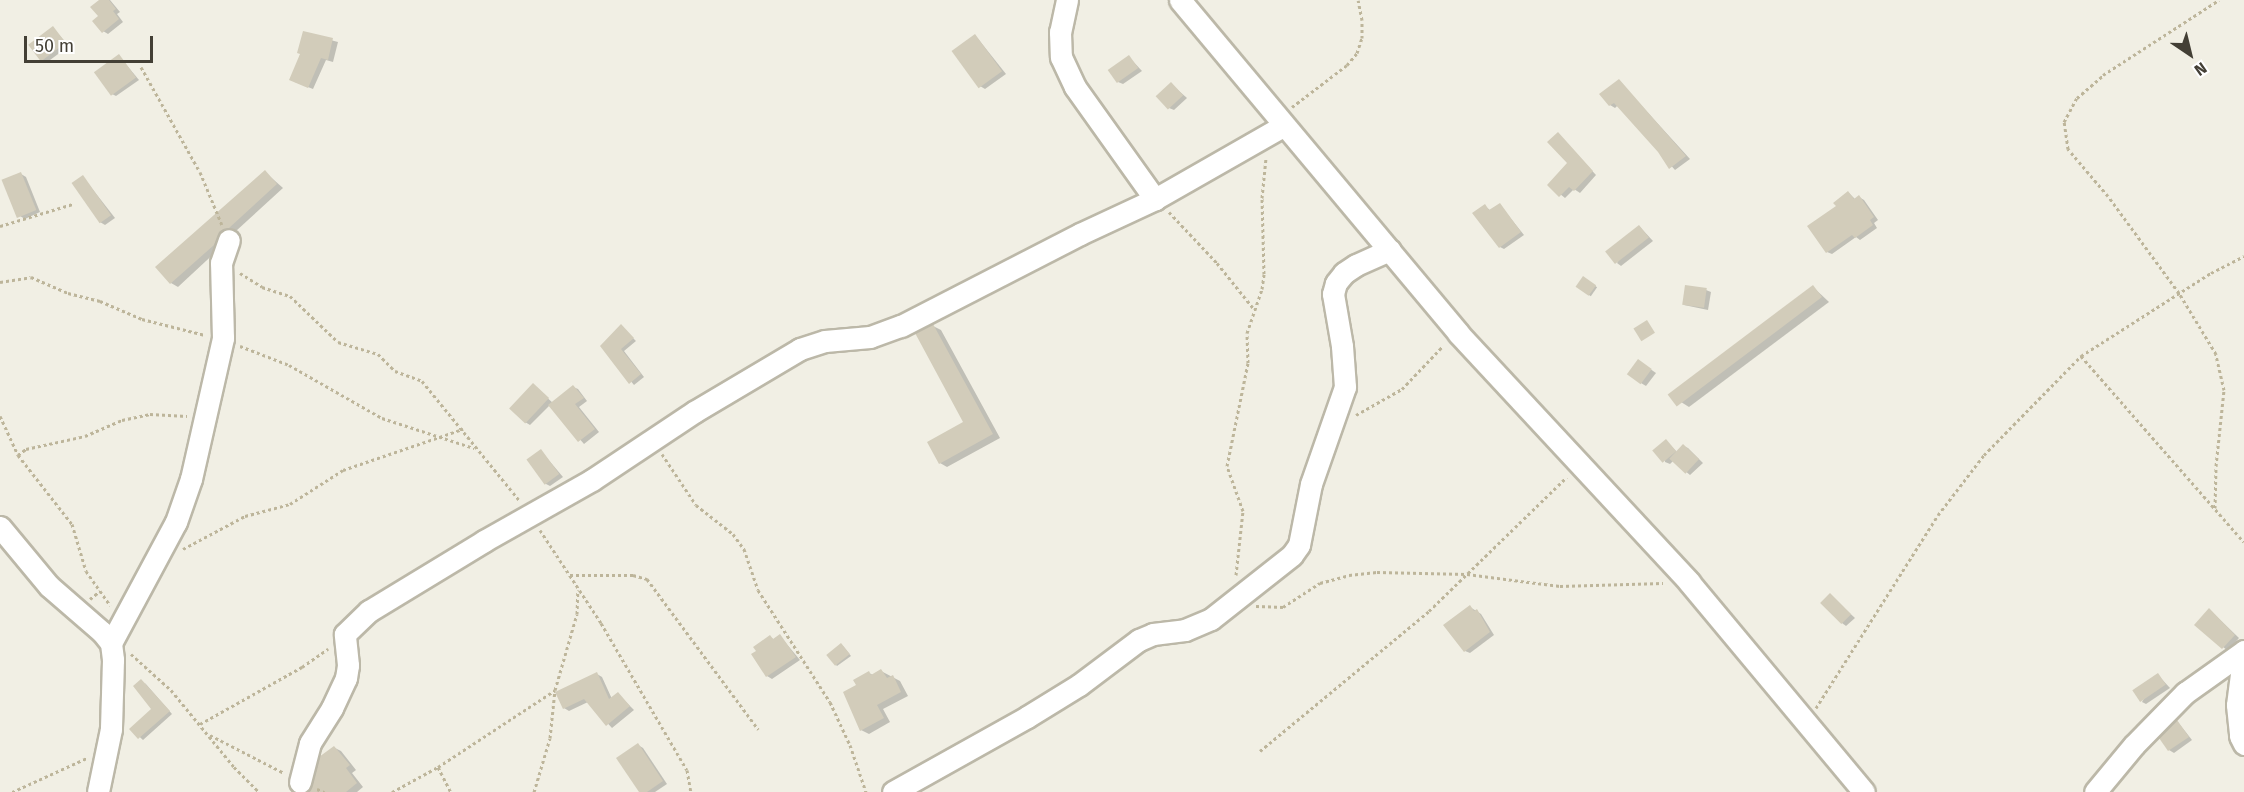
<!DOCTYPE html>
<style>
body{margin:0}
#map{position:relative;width:2244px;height:792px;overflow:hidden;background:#f1efe4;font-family:"Fira Sans",sans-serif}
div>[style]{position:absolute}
.shadow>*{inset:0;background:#0003;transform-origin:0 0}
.building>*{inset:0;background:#d2ccba;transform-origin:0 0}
.path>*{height:3px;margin-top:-1.5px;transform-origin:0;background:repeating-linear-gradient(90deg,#bdb59a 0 3px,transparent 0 6px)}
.roads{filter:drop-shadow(2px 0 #bcb8a8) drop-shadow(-2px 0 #bcb8a8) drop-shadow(0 2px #bcb8a8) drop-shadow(0 -2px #bcb8a8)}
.minor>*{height:21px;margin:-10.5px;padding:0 10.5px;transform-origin:10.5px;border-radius:10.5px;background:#fff}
span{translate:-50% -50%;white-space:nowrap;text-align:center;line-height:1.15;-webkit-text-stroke:4.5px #fff;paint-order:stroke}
.north{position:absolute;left:2160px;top:24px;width:60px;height:60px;-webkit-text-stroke:4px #fff;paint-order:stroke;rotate:145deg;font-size:16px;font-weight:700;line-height:24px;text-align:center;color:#433f35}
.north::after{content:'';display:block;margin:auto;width:21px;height:27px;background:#433f35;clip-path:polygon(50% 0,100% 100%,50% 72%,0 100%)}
.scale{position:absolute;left:24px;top:36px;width:129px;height:27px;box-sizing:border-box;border:3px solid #433f35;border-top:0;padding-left:8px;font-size:18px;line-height:21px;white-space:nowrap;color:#433f35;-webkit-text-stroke:4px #fff;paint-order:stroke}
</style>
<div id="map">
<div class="shadow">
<div style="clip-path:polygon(102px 0,110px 0,120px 12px,117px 14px,123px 22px,108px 34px,103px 31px,100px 17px)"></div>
<div style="clip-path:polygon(53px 28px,69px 46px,46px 63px,41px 61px)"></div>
<div style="clip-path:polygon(304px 33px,338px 42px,333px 62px,326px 60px,313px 89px,295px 82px)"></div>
<div style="clip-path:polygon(975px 35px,1006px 74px,985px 89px,980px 86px)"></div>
<div style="clip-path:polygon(119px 56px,139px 80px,116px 96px,112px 94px)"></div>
<div style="clip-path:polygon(1129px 57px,1142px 71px,1123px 84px,1118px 82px)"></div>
<div style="clip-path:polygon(1619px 81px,1690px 159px,1675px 170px,1618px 105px,1615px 108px,1610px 105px)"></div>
<div style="clip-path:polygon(1171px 84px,1187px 98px,1174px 110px,1169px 108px)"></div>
<div style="clip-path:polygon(1558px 134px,1596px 175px,1580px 193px,1574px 189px,1565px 198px,1549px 185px,1569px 163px)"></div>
<div style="clip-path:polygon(265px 172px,283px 188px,236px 231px,227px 234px,220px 248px,178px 287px,171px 283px,157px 267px)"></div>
<div style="clip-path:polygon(21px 174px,26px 177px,40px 212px,25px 219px,20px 216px)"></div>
<div style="clip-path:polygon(83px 177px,115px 218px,105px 225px,100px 222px)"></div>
<div style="clip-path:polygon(1849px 193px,1856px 200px,1859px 197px,1864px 200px,1878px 220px,1874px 223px,1877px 228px,1860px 240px,1856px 237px,1832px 254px,1827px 252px,1838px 207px)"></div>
<div style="clip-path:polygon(1500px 205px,1524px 235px,1504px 249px,1500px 247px,1485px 206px,1491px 211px)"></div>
<div style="clip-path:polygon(1640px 227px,1653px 241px,1621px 266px,1617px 263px)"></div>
<div style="left:1584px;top:278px;width:16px;height:11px;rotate:35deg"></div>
<div style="clip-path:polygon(1813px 287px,1829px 302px,1689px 407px,1681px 402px)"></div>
<div style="clip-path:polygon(1706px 290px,1711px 292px,1708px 310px,1684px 305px)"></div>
<div style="clip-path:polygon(621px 326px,636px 341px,624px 351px,644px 377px,634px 385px,602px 346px)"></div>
<div style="clip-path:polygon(933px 326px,941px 330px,1000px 438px,947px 467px,940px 463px,965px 423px)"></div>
<div style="clip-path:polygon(1643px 364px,1656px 373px,1646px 386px,1641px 383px)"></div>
<div style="clip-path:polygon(533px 385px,553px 403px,573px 387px,578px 389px,587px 401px,579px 407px,599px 432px,584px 444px,550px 405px,530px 425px,525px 422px)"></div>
<div style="clip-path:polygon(1666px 441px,1677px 452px,1683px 446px,1688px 448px,1703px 463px,1690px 475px,1673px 461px,1670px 464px,1665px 462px)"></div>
<div style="clip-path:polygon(541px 451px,563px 477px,550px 486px,546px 484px)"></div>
<div style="clip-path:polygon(1830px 595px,1855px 618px,1846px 626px,1842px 623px)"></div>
<div style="clip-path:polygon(1470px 607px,1481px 614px,1494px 635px,1470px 653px,1465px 651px)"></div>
<div style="clip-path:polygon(2213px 613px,2239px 638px,2228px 651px,2196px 625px)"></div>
<div style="clip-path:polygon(780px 636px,800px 660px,772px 679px,767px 676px,770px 637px,775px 640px)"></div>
<div style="clip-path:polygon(843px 646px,851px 656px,837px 666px,836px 665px)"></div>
<div style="clip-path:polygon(881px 671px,900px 681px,908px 696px,883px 709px,890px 722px,869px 734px,861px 730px,858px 686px,869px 673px,873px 675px)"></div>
<div style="clip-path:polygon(597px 674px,602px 677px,612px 699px,618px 694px,634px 710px,612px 728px,588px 702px,569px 711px,564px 708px)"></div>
<div style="clip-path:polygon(2158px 675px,2170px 688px,2146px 704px,2142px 702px)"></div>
<div style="clip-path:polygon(145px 683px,172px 714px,143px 740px,131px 729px,153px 710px)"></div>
<div style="clip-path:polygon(2177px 721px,2192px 740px,2174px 753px,2169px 750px)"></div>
<div style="clip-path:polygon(638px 745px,643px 748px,667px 784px,655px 792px,640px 792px)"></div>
<div style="clip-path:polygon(335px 748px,341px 751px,356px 770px,352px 773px,363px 787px,357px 792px,310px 792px)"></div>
</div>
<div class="building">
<div style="clip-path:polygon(99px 0,109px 0,116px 9px,113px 11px,119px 19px,102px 33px,92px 21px,98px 16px,90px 7px)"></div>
<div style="left:53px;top:26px;width:21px;height:31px;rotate:53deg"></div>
<div style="clip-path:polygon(303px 31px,333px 38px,328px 60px,321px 58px,308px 88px,289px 80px,300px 54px,297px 53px)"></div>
<div style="left:975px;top:34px;width:46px;height:29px;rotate:54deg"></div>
<div style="left:119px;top:54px;width:29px;height:31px;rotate:54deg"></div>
<div style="left:1129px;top:55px;width:16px;height:26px;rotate:55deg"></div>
<div style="clip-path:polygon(1619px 79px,1686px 156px,1669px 169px,1658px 152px,1614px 103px,1609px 106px,1599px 94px)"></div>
<div style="left:1171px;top:82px;width:18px;height:21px;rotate:47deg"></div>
<div style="clip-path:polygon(1558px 132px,1593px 171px,1574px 191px,1569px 187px,1559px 197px,1547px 185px,1567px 163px,1547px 142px)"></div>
<div style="clip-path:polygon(265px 170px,277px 184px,229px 228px,220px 231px,214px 245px,170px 284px,155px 267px)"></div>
<div style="left:21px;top:172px;width:41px;height:21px;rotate:68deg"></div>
<div style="left:83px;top:175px;width:49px;height:14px;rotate:55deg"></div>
<div style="clip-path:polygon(1848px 191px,1854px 199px,1859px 195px,1874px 217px,1870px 220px,1873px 225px,1855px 238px,1852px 235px,1826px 253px,1807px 226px,1836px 206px,1833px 203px)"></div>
<div style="clip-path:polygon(1500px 203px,1521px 232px,1499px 248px,1472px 213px,1485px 204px,1489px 210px)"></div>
<div style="left:1639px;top:225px;width:16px;height:43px;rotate:52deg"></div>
<div style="left:1583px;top:276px;width:16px;height:13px;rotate:35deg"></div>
<div style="left:1685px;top:285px;width:22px;height:20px;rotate:8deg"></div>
<div style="left:1813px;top:285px;width:15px;height:182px;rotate:53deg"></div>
<div style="left:1647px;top:320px;width:15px;height:16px;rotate:58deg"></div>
<div style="clip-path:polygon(621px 324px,634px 338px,621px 349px,641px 374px,629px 384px,600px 346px)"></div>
<div style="clip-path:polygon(933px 324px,993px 434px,939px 464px,927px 442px,963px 422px,915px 333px)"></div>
<div style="left:1638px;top:359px;width:17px;height:19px;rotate:36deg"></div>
<div style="left:533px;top:383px;width:22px;height:35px;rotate:43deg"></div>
<div style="clip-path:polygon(573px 385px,584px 398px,575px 404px,595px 429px,578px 442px,548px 405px)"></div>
<div style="left:1666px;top:439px;width:16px;height:18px;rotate:50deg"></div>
<div style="left:1683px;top:444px;width:22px;height:20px;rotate:43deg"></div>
<div style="left:541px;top:449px;width:31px;height:18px;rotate:54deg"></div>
<div style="left:1830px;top:593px;width:30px;height:14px;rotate:45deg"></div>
<div style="clip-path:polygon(1470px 605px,1474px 611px,1477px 609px,1490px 632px,1464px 652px,1443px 625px)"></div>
<div style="clip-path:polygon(2209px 608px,2235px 635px,2222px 649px,2194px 625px)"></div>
<div style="clip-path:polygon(780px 634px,796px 657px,766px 677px,751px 654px,756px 651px,753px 647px,770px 635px,773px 639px)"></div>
<div style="left:841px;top:643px;width:14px;height:19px;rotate:51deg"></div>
<div style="clip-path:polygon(881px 669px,887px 678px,893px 675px,901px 692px,877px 705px,884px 718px,860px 731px,843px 692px,856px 685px,853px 680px,869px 671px,871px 675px)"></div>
<div style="clip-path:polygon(597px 672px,609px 699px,618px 692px,630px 706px,606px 726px,584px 699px,563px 709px,555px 692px)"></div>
<div style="left:2158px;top:673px;width:14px;height:31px;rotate:56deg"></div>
<div style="clip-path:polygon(141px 679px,170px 711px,138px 739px,129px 729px,151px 709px,133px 686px)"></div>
<div style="clip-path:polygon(2177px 720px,2189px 737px,2168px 751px,2159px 738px)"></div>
<div style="clip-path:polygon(638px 743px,663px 781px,647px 792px,639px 792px,616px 758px)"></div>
<div style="clip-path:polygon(334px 746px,350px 765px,346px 768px,357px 783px,346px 792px,307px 792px,312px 785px,319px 757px)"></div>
</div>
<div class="path">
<div style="left:141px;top:67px;width:120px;rotate:60.7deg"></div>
<div style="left:200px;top:172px;width:57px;rotate:67.5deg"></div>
<div style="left:1292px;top:107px;width:69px;rotate:-37.4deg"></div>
<div style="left:1347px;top:65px;width:16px;rotate:-50deg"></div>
<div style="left:1357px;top:53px;width:16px;rotate:-72deg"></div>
<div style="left:1362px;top:38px;width:18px;rotate:-90deg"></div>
<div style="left:1362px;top:20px;width:20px;rotate:-101deg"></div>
<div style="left:1169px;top:212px;width:70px;rotate:46.7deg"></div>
<div style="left:1217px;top:263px;width:59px;rotate:51.2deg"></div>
<div style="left:0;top:226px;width:76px;rotate:-16.8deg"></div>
<div style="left:240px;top:273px;width:26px;rotate:32deg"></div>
<div style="left:262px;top:287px;width:29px;rotate:18deg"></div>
<div style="left:290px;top:296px;width:66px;rotate:43.8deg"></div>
<div style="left:338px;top:342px;width:42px;rotate:16.7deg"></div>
<div style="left:378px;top:354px;width:24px;rotate:45deg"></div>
<div style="left:395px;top:371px;width:29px;rotate:20deg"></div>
<div style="left:422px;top:381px;width:154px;rotate:50.8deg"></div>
<div style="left:0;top:282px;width:31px;rotate:-9deg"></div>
<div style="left:31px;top:277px;width:40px;rotate:23.4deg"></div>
<div style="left:68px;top:293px;width:33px;rotate:14deg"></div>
<div style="left:100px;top:301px;width:46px;rotate:23.2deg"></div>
<div style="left:142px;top:319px;width:65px;rotate:14.3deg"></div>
<div style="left:240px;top:346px;width:53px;rotate:21.2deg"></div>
<div style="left:289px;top:365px;width:107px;rotate:29.7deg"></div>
<div style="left:382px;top:418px;width:97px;rotate:18.1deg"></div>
<div style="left:2081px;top:356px;width:247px;rotate:48.8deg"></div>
<div style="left:1356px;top:415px;width:53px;rotate:-29.5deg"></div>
<div style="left:1402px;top:389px;width:59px;rotate:-46.4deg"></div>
<div style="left:0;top:416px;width:43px;rotate:65.2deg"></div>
<div style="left:18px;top:455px;width:88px;rotate:52deg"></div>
<div style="left:72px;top:524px;width:49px;rotate:73.4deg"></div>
<div style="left:86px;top:571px;width:42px;rotate:54.8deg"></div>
<div style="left:662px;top:454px;width:61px;rotate:56.3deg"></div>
<div style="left:696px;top:505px;width:47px;rotate:38.1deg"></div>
<div style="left:733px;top:534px;width:19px;rotate:54deg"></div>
<div style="left:744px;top:549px;width:43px;rotate:71.1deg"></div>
<div style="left:758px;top:590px;width:133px;rotate:57.3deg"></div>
<div style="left:830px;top:702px;width:47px;rotate:65.1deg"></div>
<div style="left:850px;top:745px;width:50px;rotate:71.2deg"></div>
<div style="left:18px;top:455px;width:10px;rotate:-37deg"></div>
<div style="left:26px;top:449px;width:60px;rotate:-12.4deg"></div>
<div style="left:85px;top:436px;width:40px;rotate:-23.4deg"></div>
<div style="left:122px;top:420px;width:29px;rotate:-12deg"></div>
<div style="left:150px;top:414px;width:37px;rotate:3deg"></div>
<div style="left:2215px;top:508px;width:42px;rotate:-88.6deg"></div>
<div style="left:2216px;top:466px;width:76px;rotate:-84deg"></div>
<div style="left:2224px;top:390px;width:37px;rotate:-103deg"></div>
<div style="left:2216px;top:354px;width:71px;rotate:-121.2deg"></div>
<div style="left:2179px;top:293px;width:120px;rotate:-126.2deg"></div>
<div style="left:2108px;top:196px;width:62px;rotate:-130.4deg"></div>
<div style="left:2068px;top:149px;width:27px;rotate:-98deg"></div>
<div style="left:2064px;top:122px;width:27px;rotate:-62deg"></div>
<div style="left:2077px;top:98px;width:35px;rotate:-41deg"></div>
<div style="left:2103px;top:75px;width:138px;rotate:-32.9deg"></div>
<div style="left:540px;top:530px;width:111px;rotate:56.7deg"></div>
<div style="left:601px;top:623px;width:170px;rotate:59.7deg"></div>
<div style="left:687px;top:770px;width:22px;rotate:80deg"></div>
<div style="left:183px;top:549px;width:70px;rotate:-28deg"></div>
<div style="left:245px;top:516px;width:47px;rotate:-14.9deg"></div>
<div style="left:290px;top:504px;width:63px;rotate:-32.7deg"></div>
<div style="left:343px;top:470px;width:127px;rotate:-18.9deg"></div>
<div style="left:570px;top:575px;width:63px"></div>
<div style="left:633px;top:575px;width:15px;rotate:16deg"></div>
<div style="left:647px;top:579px;width:187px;rotate:53.5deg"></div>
<div style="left:1236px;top:575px;width:64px;rotate:-83.8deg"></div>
<div style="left:1243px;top:511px;width:48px;rotate:-109.6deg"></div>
<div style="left:1227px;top:466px;width:105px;rotate:-78.5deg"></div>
<div style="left:1248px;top:363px;width:30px;rotate:-92deg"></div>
<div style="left:1247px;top:333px;width:46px;rotate:-71.2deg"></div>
<div style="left:1262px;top:289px;width:15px;rotate:-82deg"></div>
<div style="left:1264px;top:274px;width:76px;rotate:-91.5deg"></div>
<div style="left:1262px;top:198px;width:40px;rotate:-84.3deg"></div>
<div style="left:90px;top:599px;width:13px;rotate:-39deg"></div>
<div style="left:1256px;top:606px;width:27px;rotate:2deg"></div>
<div style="left:1283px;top:607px;width:44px;rotate:-33deg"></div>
<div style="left:1320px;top:583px;width:30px;rotate:-15deg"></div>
<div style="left:1349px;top:575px;width:28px;rotate:-6deg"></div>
<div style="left:1377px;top:572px;width:90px;rotate:1.3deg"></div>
<div style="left:1467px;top:574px;width:94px;rotate:7.4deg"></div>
<div style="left:1560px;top:586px;width:103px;rotate:-1.7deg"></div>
<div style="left:131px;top:654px;width:54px;rotate:42deg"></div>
<div style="left:171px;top:690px;width:99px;rotate:50.7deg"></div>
<div style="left:234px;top:767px;width:35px;rotate:45deg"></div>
<div style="left:1816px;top:708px;width:228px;rotate:-57.7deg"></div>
<div style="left:1938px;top:515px;width:76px;rotate:-52.5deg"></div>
<div style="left:1984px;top:455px;width:139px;rotate:-45.6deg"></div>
<div style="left:2081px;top:356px;width:154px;rotate:-32.6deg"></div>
<div style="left:2211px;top:273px;width:37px;rotate:-27deg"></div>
<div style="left:200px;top:724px;width:117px;rotate:-29.2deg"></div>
<div style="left:302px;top:667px;width:32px;rotate:-35deg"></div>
<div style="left:210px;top:735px;width:83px;rotate:27.2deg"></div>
<div style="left:1260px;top:751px;width:219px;rotate:-39.6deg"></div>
<div style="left:1429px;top:611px;width:192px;rotate:-44.2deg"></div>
<div style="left:438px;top:767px;width:28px;rotate:63deg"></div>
<div style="left:317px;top:789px;width:8px;rotate:23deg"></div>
<div style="left:12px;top:792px;width:82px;rotate:-24.4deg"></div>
<div style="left:392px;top:792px;width:52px;rotate:-28.5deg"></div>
<div style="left:438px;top:767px;width:140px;rotate:-33.3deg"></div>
<div style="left:534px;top:792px;width:56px;rotate:-73.5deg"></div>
<div style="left:550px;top:738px;width:48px;rotate:-84.1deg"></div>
<div style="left:555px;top:690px;width:79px;rotate:-73.9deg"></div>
<div style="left:577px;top:614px;width:24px;rotate:-88deg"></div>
</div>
<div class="roads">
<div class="minor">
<div style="left:1067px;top:0;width:33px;rotate:102deg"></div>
<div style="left:1060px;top:32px;width:25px;rotate:88deg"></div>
<div style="left:1061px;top:57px;width:33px;rotate:65deg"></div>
<div style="left:1075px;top:87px;width:138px;rotate:54.5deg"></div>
<div style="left:1180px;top:0;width:434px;rotate:50.1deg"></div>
<div style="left:1458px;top:333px;width:340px;rotate:47.1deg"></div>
<div style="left:1689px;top:582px;width:273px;rotate:50.2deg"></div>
<div style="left:0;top:527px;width:77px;rotate:50.3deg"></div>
<div style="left:49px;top:586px;width:70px;rotate:41deg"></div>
<div style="left:102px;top:632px;width:14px;rotate:51deg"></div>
<div style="left:111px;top:643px;width:17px;rotate:83deg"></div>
<div style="left:113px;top:660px;width:69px;rotate:91.7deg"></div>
<div style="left:111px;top:729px;width:64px;rotate:101.7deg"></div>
<div style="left:111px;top:643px;width:137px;rotate:-61.8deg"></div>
<div style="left:176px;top:522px;width:46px;rotate:-70.8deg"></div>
<div style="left:191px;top:479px;width:145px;rotate:-77.2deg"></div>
<div style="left:223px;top:338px;width:75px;rotate:-91.5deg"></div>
<div style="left:221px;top:263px;width:24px;rotate:-71deg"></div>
<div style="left:2244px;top:651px;width:54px;rotate:97.4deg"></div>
<div style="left:2237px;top:705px;width:31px;rotate:84deg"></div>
<div style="left:2240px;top:736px;width:9px;rotate:63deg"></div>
<div style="left:300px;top:782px;width:40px;rotate:-75.6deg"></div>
<div style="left:310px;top:743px;width:41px;rotate:-57.8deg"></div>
<div style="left:332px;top:708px;width:33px;rotate:-65deg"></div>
<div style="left:346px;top:678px;width:13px;rotate:-81deg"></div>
<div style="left:348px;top:665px;width:31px;rotate:-96deg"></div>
<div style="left:345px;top:634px;width:33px;rotate:-44deg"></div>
<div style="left:369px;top:611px;width:135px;rotate:-31.3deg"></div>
<div style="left:484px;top:541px;width:124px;rotate:-29.5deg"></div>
<div style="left:592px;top:480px;width:123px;rotate:-33.7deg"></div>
<div style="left:694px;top:412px;width:123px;rotate:-30.7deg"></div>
<div style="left:800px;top:349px;width:26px;rotate:-18deg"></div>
<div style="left:825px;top:341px;width:45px;rotate:-5.1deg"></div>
<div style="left:870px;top:337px;width:33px;rotate:-20deg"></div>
<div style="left:901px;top:326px;width:201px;rotate:-27.2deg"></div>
<div style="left:1080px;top:234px;width:83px;rotate:-25deg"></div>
<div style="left:1155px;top:199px;width:147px;rotate:-29.7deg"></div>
<div style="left:893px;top:792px;width:154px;rotate:-29.2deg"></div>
<div style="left:1027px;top:717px;width:61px;rotate:-31.6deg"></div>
<div style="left:1079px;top:685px;width:75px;rotate:-36.9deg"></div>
<div style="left:1139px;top:640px;width:15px;rotate:-23deg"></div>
<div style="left:1153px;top:634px;width:32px;rotate:-7deg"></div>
<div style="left:1185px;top:630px;width:28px;rotate:-23deg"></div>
<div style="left:1211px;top:619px;width:103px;rotate:-38.3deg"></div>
<div style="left:1292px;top:555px;width:12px;rotate:-55deg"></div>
<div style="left:1299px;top:545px;width:62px;rotate:-78.9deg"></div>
<div style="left:1311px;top:484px;width:103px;rotate:-70.7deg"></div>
<div style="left:1345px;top:387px;width:41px;rotate:-94.2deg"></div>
<div style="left:1342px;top:346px;width:53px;rotate:-99.8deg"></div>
<div style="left:1333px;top:294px;width:11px;rotate:-75deg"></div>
<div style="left:1336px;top:283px;width:13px;rotate:-51deg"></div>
<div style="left:1344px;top:273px;width:14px;rotate:-34deg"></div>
<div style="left:1356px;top:265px;width:37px;rotate:-24deg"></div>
<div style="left:2095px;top:792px;width:61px;rotate:-50.3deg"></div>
<div style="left:2134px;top:745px;width:73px;rotate:-45.6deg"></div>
<div style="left:2185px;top:693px;width:72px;rotate:-35.4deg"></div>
</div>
</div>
<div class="north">N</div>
<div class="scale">50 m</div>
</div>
